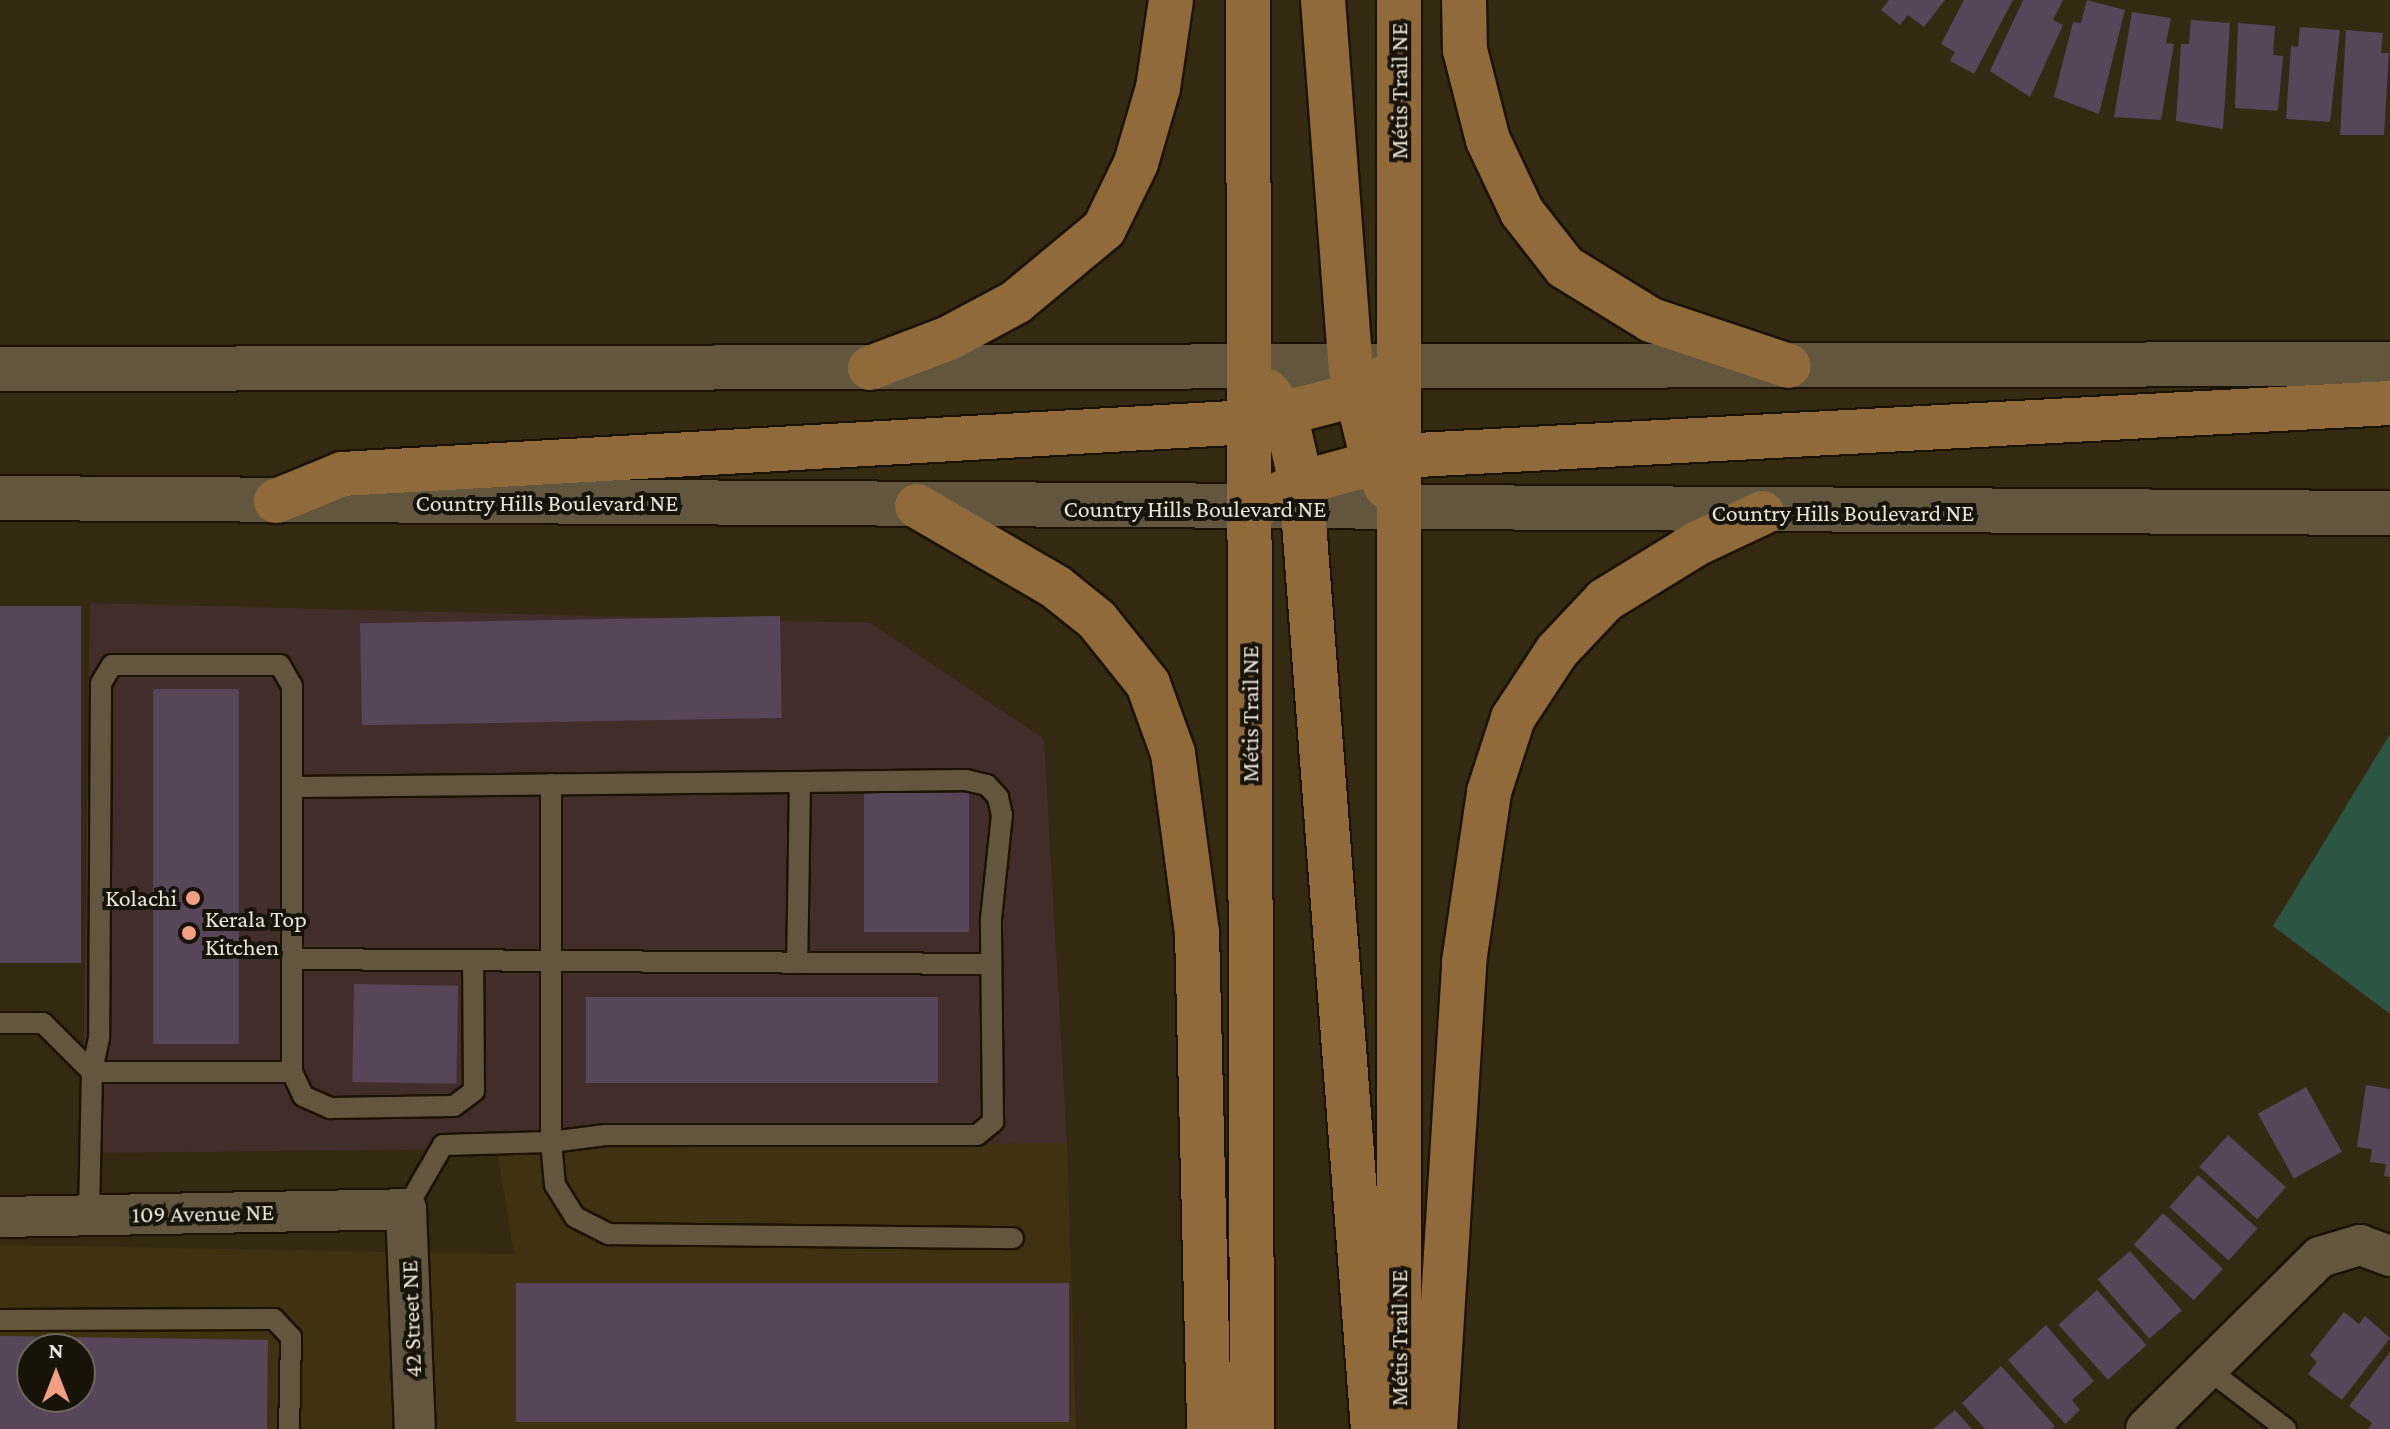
<!DOCTYPE html>
<meta charset="utf-8">
<style>
body{margin:0}
#map{position:relative;width:2390px;height:1429px;overflow:hidden;background:#342a11;font-family:"Crimson Pro",serif}
div>[style]{position:absolute}
.commercial>*{inset:0;background:#412d2a}
.built>*{inset:0;background:#3f3211}
.green>*{inset:0;background:#2b5643}
.building>*{inset:0;background:#57455a;transform-origin:0 0}
.roads{filter:drop-shadow(2px 0 #1b1200) drop-shadow(-2px 0 #1b1200) drop-shadow(0 2px #1b1200) drop-shadow(0 -2px #1b1200)}
.service>*{height:20px;margin:-10px;padding:0 10px;transform-origin:10px;border-radius:10px;background:#62573e}
.minor>*{height:40px;margin:-20px;padding:0 20px;transform-origin:20px;border-radius:20px;background:#62573e}
.secondary>*{height:44px;margin:-22px;padding:0 22px;transform-origin:22px;border-radius:22px;background:#62573e}
.primary>*{height:44px;margin:-22px;padding:0 22px;transform-origin:22px;border-radius:22px;background:#906a3a}
.dots>*{width:22px;height:22px;translate:-50% -50%;box-sizing:border-box;border:4px solid #171309;border-radius:50%}
span{translate:-50% -50%;white-space:nowrap;text-align:center;line-height:1.15;-webkit-text-stroke:8px #171309;paint-order:stroke}
.street-label{font-size:24px;color:#eae4d6}
.poi-label{font-size:24px;color:#eae4d6}
.right{translate:-100% -50%;text-align:right}
.left{translate:0 -50%;text-align:left}
.north{position:absolute;left:16px;top:1333px;width:80px;height:80px;box-sizing:border-box;background:#171309;border:2px solid #6b675b;border-radius:50%;rotate:0deg;font-size:22px;font-weight:700;line-height:32px;text-align:center;color:#eae4d6}
.north::after{content:'';display:block;margin:auto;width:28px;height:36px;background:#f39f82;clip-path:polygon(50% 0,100% 100%,50% 72%,0 100%)}
</style>
<div id="map">
<div class="commercial">
<div style="clip-path:polygon(90px 603px,870px 623px,1044px 739px,1067px 1143px,82px 1153px)"></div>
</div>
<div class="built">
<div style="clip-path:polygon(evenodd,1067px 1143px,1076px 1429px,0 1429px,0 1245px,514px 1254px,497px 1149px,1067px 1143px,32px 1349px,80px 1349px,80px 1397px,32px 1397px,32px 1349px)"></div>
</div>
<div class="green">
<div style="clip-path:polygon(2390px 734px,2390px 1014px,2273px 926px)"></div>
</div>
<div class="building">
<div style="clip-path:polygon(1889px 0,1945px 0,1924px 27px,1908px 15px,1900px 25px,1881px 10px)"></div>
<div style="clip-path:polygon(1964px 0,2013px 0,1974px 74px,1950px 61px,1955px 52px,1941px 44px)"></div>
<div style="clip-path:polygon(2023px 0,2063px 0,2053px 20px,2063px 25px,2030px 97px,1990px 71px)"></div>
<div style="clip-path:polygon(2087px 0,2125px 10px,2099px 114px,2054px 97px,2073px 22px,2081px 23px)"></div>
<div style="clip-path:polygon(2132px 12px,2171px 18px,2166px 43px,2174px 44px,2161px 120px,2114px 117px)"></div>
<div style="clip-path:polygon(2191px 20px,2230px 23px,2223px 129px,2176px 121px,2181px 44px,2189px 44px)"></div>
<div style="clip-path:polygon(2238px 23px,2275px 26px,2273px 55px,2283px 56px,2278px 111px,2235px 108px)"></div>
<div style="clip-path:polygon(2300px 27px,2340px 30px,2330px 122px,2286px 119px,2291px 46px,2298px 47px)"></div>
<div style="clip-path:polygon(2346px 30px,2383px 33px,2381px 53px,2389px 53px,2384px 135px,2340px 135px)"></div>
<div style="left:0;top:606px;width:81px;height:357px"></div>
<div style="left:780px;top:616px;width:102px;height:420px;rotate:89deg"></div>
<div style="left:239px;top:689px;width:355px;height:86px;rotate:90deg"></div>
<div style="left:969px;top:793px;width:139px;height:105px;rotate:90deg"></div>
<div style="left:354px;top:984px;width:104px;height:98px;rotate:1deg"></div>
<div style="left:586px;top:997px;width:352px;height:86px"></div>
<div style="clip-path:polygon(2366px 1085px,2390px 1089px,2390px 1177px,2384px 1176px,2386px 1164px,2370px 1162px,2372px 1149px,2357px 1147px)"></div>
<div style="left:2306px;top:1087px;width:74px;height:55px;rotate:61deg"></div>
<div style="left:2228px;top:1135px;width:78px;height:43px;rotate:42deg"></div>
<div style="left:2198px;top:1175px;width:80px;height:43px;rotate:42deg"></div>
<div style="left:2163px;top:1213px;width:82px;height:43px;rotate:43deg"></div>
<div style="left:2130px;top:1251px;width:79px;height:43px;rotate:49deg"></div>
<div style="left:1069px;top:1283px;width:139px;height:553px;rotate:90deg"></div>
<div style="left:2097px;top:1290px;width:74px;height:52px;rotate:48deg"></div>
<div style="clip-path:polygon(2344px 1312px,2359px 1324px,2365px 1316px,2390px 1338px,2342px 1400px,2308px 1374px,2317px 1362px,2310px 1355px)"></div>
<div style="clip-path:polygon(2046px 1325px,2094px 1381px,2072px 1400px,2080px 1410px,2065px 1424px,2008px 1360px)"></div>
<div style="clip-path:polygon(evenodd,0 1336px,268px 1340px,267px 1429px,0 1429px,0 1336px,32px 1349px,80px 1349px,80px 1397px,32px 1397px,32px 1349px)"></div>
<div style="clip-path:polygon(2390px 1352px,2390px 1429px,2368px 1429px,2372px 1423px,2349px 1406px)"></div>
<div style="clip-path:polygon(2001px 1366px,2055px 1426px,2051px 1429px,1985px 1429px,1962px 1403px)"></div>
<div style="clip-path:polygon(1955px 1410px,1972px 1429px,1933px 1429px)"></div>
</div>
<div class="roads">
<div class="service">
<div style="left:551px;top:784px;width:358px;rotate:90deg"></div>
<div style="left:551px;top:1142px;width:55px;rotate:-7.3deg"></div>
<div style="left:606px;top:1135px;width:371px"></div>
<div style="left:977px;top:1135px;width:21px;rotate:-39deg"></div>
<div style="left:993px;top:1122px;width:203px;rotate:-90.6deg"></div>
<div style="left:991px;top:919px;width:105px;rotate:-84deg"></div>
<div style="left:1002px;top:815px;width:18px;rotate:-103deg"></div>
<div style="left:998px;top:797px;width:16px;rotate:-133deg"></div>
<div style="left:987px;top:785px;width:22px;rotate:-167deg"></div>
<div style="left:966px;top:780px;width:166px;rotate:179.3deg"></div>
<div style="left:294px;top:787px;width:506px;rotate:-0.57deg"></div>
<div style="left:800px;top:782px;width:181px;rotate:90.9deg"></div>
<div style="left:292px;top:959px;width:699px;rotate:0.41deg"></div>
<div style="left:0;top:1023px;width:43px"></div>
<div style="left:43px;top:1023px;width:69px;rotate:45deg"></div>
<div style="left:92px;top:1072px;width:200px"></div>
<div style="left:292px;top:1072px;width:386px;rotate:-90deg"></div>
<div style="left:292px;top:686px;width:24px;rotate:-120deg"></div>
<div style="left:280px;top:665px;width:168px;rotate:180deg"></div>
<div style="left:112px;top:665px;width:21px;rotate:121deg"></div>
<div style="left:101px;top:683px;width:355px;rotate:90.3deg"></div>
<div style="left:99px;top:1038px;width:35px;rotate:102deg"></div>
<div style="left:92px;top:1072px;width:144px;rotate:91.2deg"></div>
<div style="left:292px;top:1072px;width:26px;rotate:65deg"></div>
<div style="left:303px;top:1096px;width:30px;rotate:24deg"></div>
<div style="left:330px;top:1108px;width:124px;rotate:-0.9deg"></div>
<div style="left:454px;top:1106px;width:25px;rotate:-37deg"></div>
<div style="left:474px;top:1091px;width:131px;rotate:-90.4deg"></div>
<div style="left:406px;top:1209px;width:74px;rotate:-60deg"></div>
<div style="left:443px;top:1145px;width:108px;rotate:-1.6deg"></div>
<div style="left:551px;top:1142px;width:43px;rotate:84.7deg"></div>
<div style="left:555px;top:1185px;width:38px;rotate:58deg"></div>
<div style="left:575px;top:1217px;width:38px;rotate:27deg"></div>
<div style="left:609px;top:1234px;width:404px;rotate:0.6deg"></div>
<div style="left:0;top:1320px;width:274px;rotate:-0.2deg"></div>
<div style="left:274px;top:1319px;width:25px;rotate:47deg"></div>
<div style="left:291px;top:1337px;width:92px;rotate:91.2deg"></div>
<div style="left:2209px;top:1370px;width:97px;rotate:37.5deg"></div>
</div>
<div class="minor">
<div style="left:0;top:1217px;width:406px;rotate:-1.1deg"></div>
<div style="left:406px;top:1209px;width:220px;rotate:87.7deg"></div>
<div style="left:2146px;top:1429px;width:245px;rotate:-44.7deg"></div>
<div style="left:2320px;top:1257px;width:42px;rotate:-16.7deg"></div>
<div style="left:2360px;top:1245px;width:32px;rotate:20deg"></div>
</div>
<div class="secondary">
<div style="left:0;top:369px;width:2390px;rotate:-0.12deg"></div>
<div style="left:0;top:498px;width:2390px;rotate:0.36deg"></div>
</div>
<div class="primary">
<div style="left:1248px;top:0;width:1429px;rotate:89.84deg"></div>
<div style="left:1323px;top:0;width:370px;rotate:85.7deg"></div>
<div style="left:1351px;top:369px;width:95px;rotate:76.6deg"></div>
<div style="left:1373px;top:461px;width:29px;rotate:63deg"></div>
<div style="left:1464px;top:0;width:50px;rotate:88.9deg"></div>
<div style="left:1465px;top:50px;width:93px;rotate:75.7deg"></div>
<div style="left:1488px;top:140px;width:80px;rotate:64.7deg"></div>
<div style="left:1522px;top:212px;width:70px;rotate:52deg"></div>
<div style="left:1565px;top:267px;width:101px;rotate:31.6deg"></div>
<div style="left:1651px;top:320px;width:145px;rotate:18.4deg"></div>
<div style="left:870px;top:368px;width:85px;rotate:-20.8deg"></div>
<div style="left:949px;top:338px;width:76px;rotate:-28.2deg"></div>
<div style="left:1016px;top:302px;width:114px;rotate:-39.7deg"></div>
<div style="left:1104px;top:229px;width:73px;rotate:-64.1deg"></div>
<div style="left:1136px;top:163px;width:78px;rotate:-73.7deg"></div>
<div style="left:1158px;top:88px;width:89px;rotate:-81.6deg"></div>
<div style="left:1267px;top:391px;width:28px;rotate:51deg"></div>
<div style="left:1285px;top:413px;width:72px;rotate:77.1deg"></div>
<div style="left:1301px;top:483px;width:949px;rotate:85.65deg"></div>
<div style="left:276px;top:501px;width:71px;rotate:-22.2deg"></div>
<div style="left:342px;top:474px;width:909px;rotate:-3.28deg"></div>
<div style="left:1250px;top:422px;width:108px;rotate:-14.4deg"></div>
<div style="left:1355px;top:395px;width:51px;rotate:-30.6deg"></div>
<div style="left:917px;top:506px;width:161px;rotate:30.2deg"></div>
<div style="left:1056px;top:587px;width:53px;rotate:38.8deg"></div>
<div style="left:1097px;top:620px;width:82px;rotate:51.4deg"></div>
<div style="left:1148px;top:684px;width:73px;rotate:70.1deg"></div>
<div style="left:1173px;top:753px;width:181px;rotate:82.4deg"></div>
<div style="left:1197px;top:932px;width:497px;rotate:88.6deg"></div>
<div style="left:1250px;top:509px;width:57px;rotate:-27deg"></div>
<div style="left:1301px;top:483px;width:102px;rotate:-15.4deg"></div>
<div style="left:1399px;top:456px;width:992px;rotate:-3.06deg"></div>
<div style="left:1399px;top:1429px;width:1429px;rotate:-90deg"></div>
<div style="left:1435px;top:1429px;width:468px;rotate:-86.4deg"></div>
<div style="left:1464px;top:962px;width:172px;rotate:-81.6deg"></div>
<div style="left:1489px;top:792px;width:78px;rotate:-72deg"></div>
<div style="left:1513px;top:718px;width:80px;rotate:-56.7deg"></div>
<div style="left:1557px;top:651px;width:70px;rotate:-46.7deg"></div>
<div style="left:1605px;top:600px;width:109px;rotate:-31.5deg"></div>
<div style="left:1698px;top:543px;width:71px;rotate:-25.1deg"></div>
</div>
</div>
<div class="dots">
<div style="left:193px;top:898px;background:#f39f82"></div>
<div style="left:189px;top:933px;background:#f39f82"></div>
</div>
<div class="street-label">
<span style="left:1399px;top:91px;rotate:-90deg">Métis Trail NE</span>
<span style="left:547px;top:503px">Country Hills Boulevard NE</span>
<span style="left:1195px;top:509px">Country Hills Boulevard NE</span>
<span style="left:1843px;top:513px">Country Hills Boulevard NE</span>
<span style="left:1250px;top:714px;rotate:-90deg">Métis Trail NE</span>
<span style="left:203px;top:1213px;rotate:-1deg">109 Avenue NE</span>
<span style="left:411px;top:1319px;rotate:-92deg">42 Street NE</span>
<span style="left:1399px;top:1338px;rotate:-90deg">Métis Trail NE</span>
</div>
<div class="poi-label">
<span class="right" style="left:177px;top:898px">Kolachi</span>
<span class="left" style="left:205px;top:933px">Kerala Top<br>Kitchen</span>
</div>
<div class="north">N</div>
</div>
